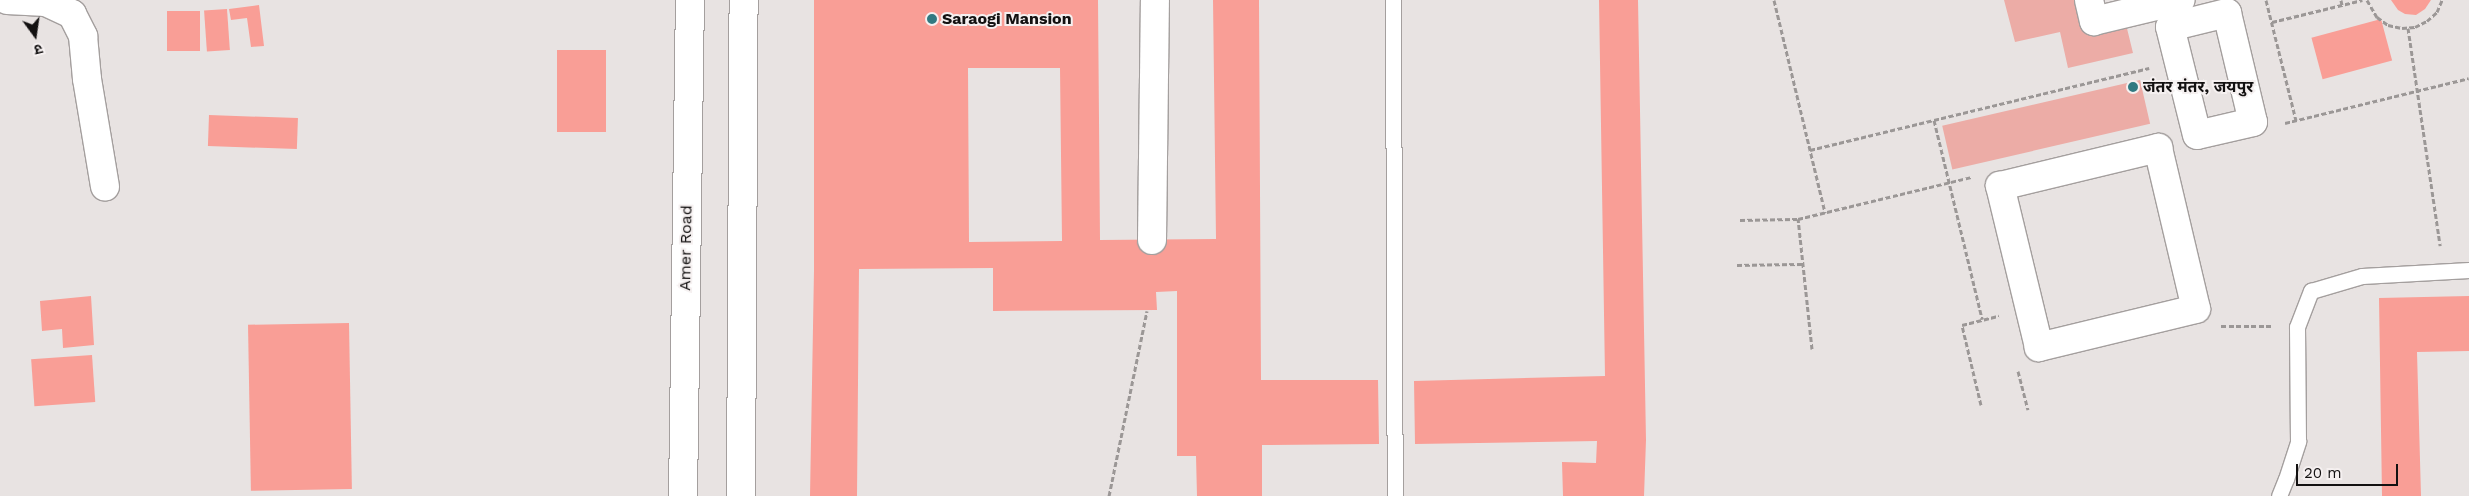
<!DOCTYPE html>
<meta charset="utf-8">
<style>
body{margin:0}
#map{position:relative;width:2469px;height:496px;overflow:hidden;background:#e8e3e2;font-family:"Work Sans","Noto Sans Devanagari",sans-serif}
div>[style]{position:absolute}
.green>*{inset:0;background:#ecaca6;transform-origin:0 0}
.building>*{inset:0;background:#f99e96;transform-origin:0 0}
.path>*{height:3px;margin-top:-1.5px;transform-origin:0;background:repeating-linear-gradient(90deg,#9b9796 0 5px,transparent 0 7.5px)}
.roads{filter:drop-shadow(1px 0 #a49f9e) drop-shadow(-1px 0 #a49f9e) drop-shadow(0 1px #a49f9e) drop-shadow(0 -1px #a49f9e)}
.lane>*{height:15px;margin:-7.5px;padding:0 7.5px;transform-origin:7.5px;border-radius:7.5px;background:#fff}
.street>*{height:28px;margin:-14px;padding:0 14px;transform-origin:14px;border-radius:14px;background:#fff}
.secondary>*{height:28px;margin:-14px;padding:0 14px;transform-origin:14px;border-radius:14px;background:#fff}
.dots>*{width:14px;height:14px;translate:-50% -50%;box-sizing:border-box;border:2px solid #f5f0f0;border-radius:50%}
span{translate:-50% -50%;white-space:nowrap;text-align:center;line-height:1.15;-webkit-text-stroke:4px #f5f0f0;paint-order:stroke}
.poi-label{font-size:16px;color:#131111;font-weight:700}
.left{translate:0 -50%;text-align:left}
.street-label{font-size:16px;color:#131111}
.north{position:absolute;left:10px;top:10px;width:50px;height:50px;-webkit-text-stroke:4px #f5f0f0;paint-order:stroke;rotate:166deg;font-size:14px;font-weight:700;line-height:20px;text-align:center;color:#131111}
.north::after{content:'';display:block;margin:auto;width:18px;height:22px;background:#131111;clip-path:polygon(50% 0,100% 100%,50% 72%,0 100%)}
.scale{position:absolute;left:2296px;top:464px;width:102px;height:22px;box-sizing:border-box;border:2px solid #131111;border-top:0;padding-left:6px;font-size:15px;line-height:18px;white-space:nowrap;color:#131111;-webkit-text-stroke:4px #f5f0f0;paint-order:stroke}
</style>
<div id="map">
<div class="green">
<div style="clip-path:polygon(2004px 0,2076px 0,2081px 19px,2122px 8px,2133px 53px,2068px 68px,2060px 32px,2015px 42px)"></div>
<div style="left:2140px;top:80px;width:45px;height:203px;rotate:77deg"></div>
</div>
<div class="building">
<div style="clip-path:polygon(evenodd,814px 0,1098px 0,1100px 240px,1216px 239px,1213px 0,1259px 0,1261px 380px,1378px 380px,1379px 444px,1262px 445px,1262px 496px,1197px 496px,1196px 456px,1177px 456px,1177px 291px,1156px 292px,1157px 310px,993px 311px,993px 268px,859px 269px,857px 496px,810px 496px,814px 270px,814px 0,968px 68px,1060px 68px,1062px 241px,969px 242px,968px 68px)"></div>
<div style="clip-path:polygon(1599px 0,1638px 0,1646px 440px,1644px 496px,1563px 496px,1562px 462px,1596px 463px,1597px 441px,1415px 444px,1414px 381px,1605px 376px)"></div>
<div style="clip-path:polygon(2391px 0,2431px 0,2425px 9px,2416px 15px,2405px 14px,2398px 10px)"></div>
<div style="clip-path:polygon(259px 5px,264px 46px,251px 47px,247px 18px,231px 20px,229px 9px)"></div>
<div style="left:227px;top:9px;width:41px;height:23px;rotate:86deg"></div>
<div style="left:167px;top:11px;width:33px;height:40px"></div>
<div style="left:2381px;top:19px;width:43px;height:72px;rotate:75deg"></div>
<div style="left:557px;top:50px;width:49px;height:82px"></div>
<div style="left:209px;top:115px;width:89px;height:31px;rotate:2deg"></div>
<div style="clip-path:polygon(91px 296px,94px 345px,63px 348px,62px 329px,42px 331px,40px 301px)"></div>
<div style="clip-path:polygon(2469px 296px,2469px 351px,2417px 352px,2421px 496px,2382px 496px,2379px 298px)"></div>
<div style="left:349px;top:323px;width:166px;height:101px;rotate:89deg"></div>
<div style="left:92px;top:355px;width:47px;height:61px;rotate:86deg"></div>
</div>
<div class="path">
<div style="left:1774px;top:0;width:219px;rotate:76.5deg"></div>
<div style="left:2266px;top:0;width:124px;rotate:76deg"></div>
<div style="left:2341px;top:0;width:5px;rotate:79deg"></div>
<div style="left:2367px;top:0;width:20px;rotate:60deg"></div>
<div style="left:2377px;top:17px;width:14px;rotate:36deg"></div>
<div style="left:2388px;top:25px;width:14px;rotate:12deg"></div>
<div style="left:2402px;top:28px;width:13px;rotate:-4deg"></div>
<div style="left:2415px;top:27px;width:13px;rotate:-27deg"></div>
<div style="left:2427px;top:21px;width:13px;rotate:-42deg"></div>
<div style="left:2437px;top:12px;width:13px;rotate:-67deg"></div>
<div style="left:2272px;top:22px;width:93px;rotate:-13.7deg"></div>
<div style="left:2408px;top:28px;width:220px;rotate:81.6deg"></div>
<div style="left:1934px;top:120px;width:205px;rotate:76.4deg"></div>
<div style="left:2285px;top:123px;width:189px;rotate:-13.7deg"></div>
<div style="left:1810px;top:150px;width:349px;rotate:-13.6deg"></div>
<div style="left:1740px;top:220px;width:58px;rotate:-1deg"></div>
<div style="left:1737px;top:265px;width:66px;rotate:-0.9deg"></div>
<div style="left:2221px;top:326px;width:51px"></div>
<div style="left:1812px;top:349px;width:131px;rotate:-96.1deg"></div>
<div style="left:1798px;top:219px;width:178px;rotate:-13.6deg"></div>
<div style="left:2018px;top:371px;width:40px;rotate:75.6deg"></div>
<div style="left:1981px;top:405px;width:82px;rotate:-103.4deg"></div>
<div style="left:1962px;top:325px;width:38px;rotate:-14deg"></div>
<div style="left:1109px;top:496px;width:189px;rotate:-78.4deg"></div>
</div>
<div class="roads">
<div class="lane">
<div style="left:1393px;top:0;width:496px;rotate:89.8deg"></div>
<div style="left:2279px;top:496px;width:18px;rotate:-68deg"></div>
<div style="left:2286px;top:479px;width:40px;rotate:-72deg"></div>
<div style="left:2298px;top:441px;width:114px;rotate:-90.5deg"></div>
<div style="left:2297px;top:327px;width:39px;rotate:-69deg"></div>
<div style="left:2311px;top:291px;width:53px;rotate:-16.4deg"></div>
<div style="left:2362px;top:276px;width:107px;rotate:-3.2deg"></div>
</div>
<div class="street">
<div style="left:7px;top:0;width:39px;rotate:3deg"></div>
<div style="left:46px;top:2px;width:29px;rotate:25deg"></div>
<div style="left:72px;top:14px;width:25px;rotate:63deg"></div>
<div style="left:83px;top:36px;width:43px;rotate:84.7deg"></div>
<div style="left:87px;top:79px;width:109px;rotate:80.5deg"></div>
<div style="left:2089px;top:0;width:22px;rotate:77deg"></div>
<div style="left:2094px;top:21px;width:89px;rotate:-13.6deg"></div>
<div style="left:2227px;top:13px;width:112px;rotate:76.6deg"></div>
<div style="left:2253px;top:122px;width:57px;rotate:166.9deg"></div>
<div style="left:2197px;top:135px;width:111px;rotate:-104deg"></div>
<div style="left:2170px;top:27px;width:59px;rotate:-13.8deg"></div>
<div style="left:2158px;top:148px;width:165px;rotate:76.7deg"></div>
<div style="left:2196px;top:309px;width:162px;rotate:166.4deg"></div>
<div style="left:2039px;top:347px;width:166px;rotate:-103.6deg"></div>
<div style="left:2000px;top:186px;width:163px;rotate:-13.5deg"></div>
<div style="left:1152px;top:240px;width:240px;rotate:-89.3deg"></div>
</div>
<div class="secondary">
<div style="left:683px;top:496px;width:496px;rotate:-89.2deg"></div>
<div style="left:741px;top:496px;width:496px;rotate:-89.7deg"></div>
</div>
</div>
<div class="dots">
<div style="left:932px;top:19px;background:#317981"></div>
<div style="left:2133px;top:87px;background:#317981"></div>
</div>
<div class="poi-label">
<span class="left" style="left:942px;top:19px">Saraogi Mansion</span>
<span class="left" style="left:2143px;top:87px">जंतर मंतर, जयपुर</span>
</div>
<div class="street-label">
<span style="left:686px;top:248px;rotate:-89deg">Amer Road</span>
</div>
<div class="north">उ</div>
<div class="scale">20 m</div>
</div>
